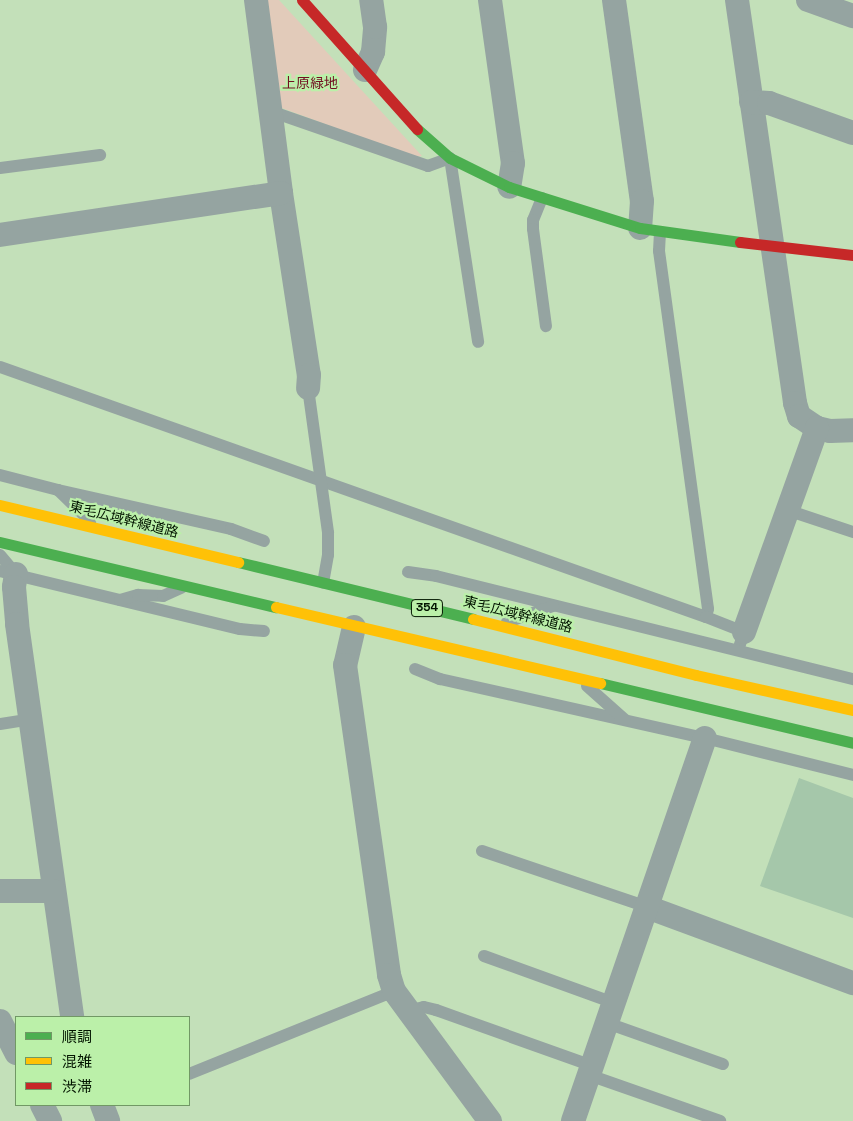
<!DOCTYPE html>
<meta charset="utf-8">
<style>
body{margin:0}
#map{position:relative;width:853px;height:1121px;overflow:hidden;background:#c3e0b9;font-family:"Space Grotesk","Noto Sans JP",sans-serif}
div>[style]{position:absolute}
.green>*{inset:0;background:#e2cbba}
.building>*{inset:0;background:#a5c7aa}
.lane>*{height:12px;margin:-6px;padding:0 6px;transform-origin:6px;border-radius:6px;background:#95a4a1}
.street>*{height:24px;margin:-12px;padding:0 12px;transform-origin:12px;border-radius:12px;background:#95a4a1}
.fast>*{height:11px;margin:-5.5px;padding:0 5.5px;transform-origin:5.5px;border-radius:5.5px;background:#4caf50}
.slow>*{height:11px;margin:-5.5px;padding:0 5.5px;transform-origin:5.5px;border-radius:5.5px;background:#ffc107}
.jam>*{height:11px;margin:-5.5px;padding:0 5.5px;transform-origin:5.5px;border-radius:5.5px;background:#c62828}
span{translate:-50% -50%;white-space:nowrap;text-align:center;line-height:1.15;-webkit-text-stroke:4.5px #bbf0a9;paint-order:stroke}
.shield-label span{padding:1px 4px;background:#bbf0a9;border:1px solid;border-radius:4px;-webkit-text-stroke-width:0}
.shield-label{font-size:12px;color:#031500;font-weight:700}
.park-label{font-size:14px;color:#711021}
.street-label{font-size:14px;color:#031500}
.legend{position:absolute;left:15px;top:1016px;width:175px;height:90px;box-sizing:border-box;background:#bbf0a9;border:1px solid #719865;margin:0;padding:6px 9px;list-style:none;font-size:15px;color:#031500}
.legend li{display:flex;align-items:center;gap:10px;height:25px}
.legend b{width:25px;border:1px solid #719865}
</style>
<div id="map">
<div class="green">
<div style="clip-path:polygon(266px 0,279px 0,422px 156px,414px 157px,279px 107px)"></div>
</div>
<div class="building">
<div style="clip-path:polygon(799px 778px,853px 798px,853px 918px,760px 886px)"></div>
</div>
<div class="lane">
<div style="left:270px;top:111px;width:167px;rotate:19.2deg"></div>
<div style="left:428px;top:166px;width:23px;rotate:-20deg"></div>
<div style="left:450px;top:158px;width:186px;rotate:81.3deg"></div>
<div style="left:0;top:168px;width:101px;rotate:-7.4deg"></div>
<div style="left:542px;top:198px;width:24px;rotate:112deg"></div>
<div style="left:533px;top:220px;width:9px;rotate:90deg"></div>
<div style="left:533px;top:229px;width:98px;rotate:82.4deg"></div>
<div style="left:660px;top:232px;width:19px;rotate:93deg"></div>
<div style="left:659px;top:251px;width:361px;rotate:82.2deg"></div>
<div style="left:708px;top:609px;width:8px;rotate:104deg"></div>
<div style="left:0;top:367px;width:749px;rotate:19.5deg"></div>
<div style="left:706px;top:617px;width:41px;rotate:21.5deg"></div>
<div style="left:744px;top:632px;width:19px;rotate:108deg"></div>
<div style="left:308px;top:388px;width:146px;rotate:82.1deg"></div>
<div style="left:328px;top:533px;width:22px;rotate:90deg"></div>
<div style="left:328px;top:555px;width:28px;rotate:100deg"></div>
<div style="left:0;top:475px;width:60px;rotate:14.5deg"></div>
<div style="left:58px;top:490px;width:177px;rotate:12.7deg"></div>
<div style="left:231px;top:529px;width:35px;rotate:20deg"></div>
<div style="left:58px;top:490px;width:45px;rotate:44.1deg"></div>
<div style="left:787px;top:510px;width:70px;rotate:18.4deg"></div>
<div style="left:0;top:555px;width:25px;rotate:50deg"></div>
<div style="left:0;top:571px;width:247px;rotate:13.6deg"></div>
<div style="left:240px;top:629px;width:24px;rotate:5deg"></div>
<div style="left:408px;top:572px;width:28px;rotate:8deg"></div>
<div style="left:436px;top:576px;width:430px;rotate:13.9deg"></div>
<div style="left:120px;top:600px;width:19px;rotate:-16deg"></div>
<div style="left:138px;top:595px;width:25px;rotate:2deg"></div>
<div style="left:163px;top:596px;width:20px;rotate:-24deg"></div>
<div style="left:507px;top:622px;width:49px;rotate:-19.2deg"></div>
<div style="left:415px;top:669px;width:27px;rotate:22deg"></div>
<div style="left:440px;top:679px;width:271px;rotate:12.6deg"></div>
<div style="left:705px;top:738px;width:153px;rotate:14deg"></div>
<div style="left:587px;top:686px;width:50px;rotate:41.7deg"></div>
<div style="left:0;top:724px;width:30px;rotate:-9deg"></div>
<div style="left:482px;top:851px;width:174px;rotate:18.7deg"></div>
<div style="left:484px;top:956px;width:138px;rotate:19.9deg"></div>
<div style="left:408px;top:1011px;width:16px;rotate:-14deg"></div>
<div style="left:424px;top:1007px;width:12px;rotate:14deg"></div>
<div style="left:436px;top:1010px;width:166px;rotate:19.7deg"></div>
<div style="left:607px;top:1023px;width:123px;rotate:19.5deg"></div>
<div style="left:189px;top:1074px;width:221px;rotate:-22deg"></div>
<div style="left:589px;top:1075px;width:139px;rotate:19.3deg"></div>
</div>
<div class="street">
<div style="left:256px;top:0;width:195px;rotate:82.6deg"></div>
<div style="left:281px;top:193px;width:184px;rotate:81.3deg"></div>
<div style="left:309px;top:375px;width:13px;rotate:94deg"></div>
<div style="left:490px;top:0;width:165px;rotate:82deg"></div>
<div style="left:513px;top:163px;width:24px;rotate:99deg"></div>
<div style="left:614px;top:0;width:203px;rotate:82.1deg"></div>
<div style="left:642px;top:201px;width:27px;rotate:94deg"></div>
<div style="left:737px;top:0;width:407px;rotate:81.8deg"></div>
<div style="left:795px;top:403px;width:14px;rotate:73deg"></div>
<div style="left:799px;top:416px;width:22px;rotate:34deg"></div>
<div style="left:817px;top:428px;width:13px;rotate:13deg"></div>
<div style="left:830px;top:431px;width:23px;rotate:-2deg"></div>
<div style="left:808px;top:0;width:48px;rotate:19.6deg"></div>
<div style="left:365px;top:70px;width:20px;rotate:-66deg"></div>
<div style="left:373px;top:52px;width:25px;rotate:-85deg"></div>
<div style="left:375px;top:27px;width:27px;rotate:-98deg"></div>
<div style="left:751px;top:102px;width:18px;rotate:3deg"></div>
<div style="left:769px;top:103px;width:89px;rotate:19.7deg"></div>
<div style="left:0;top:235px;width:284px;rotate:-8.5deg"></div>
<div style="left:16px;top:574px;width:13px;rotate:99deg"></div>
<div style="left:14px;top:587px;width:37px;rotate:85deg"></div>
<div style="left:17px;top:624px;width:397px;rotate:82deg"></div>
<div style="left:354px;top:627px;width:39px;rotate:103deg"></div>
<div style="left:345px;top:665px;width:313px;rotate:81.9deg"></div>
<div style="left:389px;top:975px;width:17px;rotate:73deg"></div>
<div style="left:394px;top:991px;width:162px;rotate:53.6deg"></div>
<div style="left:744px;top:632px;width:217px;rotate:-70.3deg"></div>
<div style="left:0;top:891px;width:54px"></div>
<div style="left:647px;top:907px;width:220px;rotate:20.3deg"></div>
<div style="left:0;top:1021px;width:36px;rotate:63deg"></div>
<div style="left:42px;top:1105px;width:18px;rotate:63deg"></div>
<div style="left:102px;top:1105px;width:17px;rotate:69deg"></div>
<div style="left:573px;top:1121px;width:405px;rotate:-71deg"></div>
</div>
<div class="fast">
<div style="left:417px;top:129px;width:44px;rotate:41.3deg"></div>
<div style="left:450px;top:158px;width:66px;rotate:26.2deg"></div>
<div style="left:509px;top:187px;width:137px;rotate:17.4deg"></div>
<div style="left:640px;top:228px;width:101px;rotate:8deg"></div>
<div style="left:0;top:542px;width:284px;rotate:13.3deg"></div>
<div style="left:238px;top:562px;width:242px;rotate:13.6deg"></div>
<div style="left:600px;top:683px;width:260px;rotate:13.3deg"></div>
</div>
<div class="slow">
<div style="left:0;top:505px;width:245px;rotate:13.5deg"></div>
<div style="left:276px;top:607px;width:333px;rotate:13.2deg"></div>
<div style="left:473px;top:619px;width:230px;rotate:14.1deg"></div>
<div style="left:696px;top:675px;width:161px;rotate:12.6deg"></div>
</div>
<div class="jam">
<div style="left:302px;top:0;width:173px;rotate:48.3deg"></div>
<div style="left:740px;top:242px;width:114px;rotate:6.6deg"></div>
</div>
<div class="shield-label">
<span style="left:427px;top:608px">354</span>
</div>
<div class="park-label">
<span style="left:310px;top:83px">上原緑地</span>
</div>
<div class="street-label">
<span style="left:124px;top:519px;rotate:14deg">東毛広域幹線道路</span>
<span style="left:518px;top:614px;rotate:14deg">東毛広域幹線道路</span>
</div>
<ul class="legend">
<li><b style="height:6px;background:#4caf50"></b>順調</li>
<li><b style="height:6px;background:#ffc107"></b>混雑</li>
<li><b style="height:6px;background:#c62828"></b>渋滞</li>
</ul>
</div>
